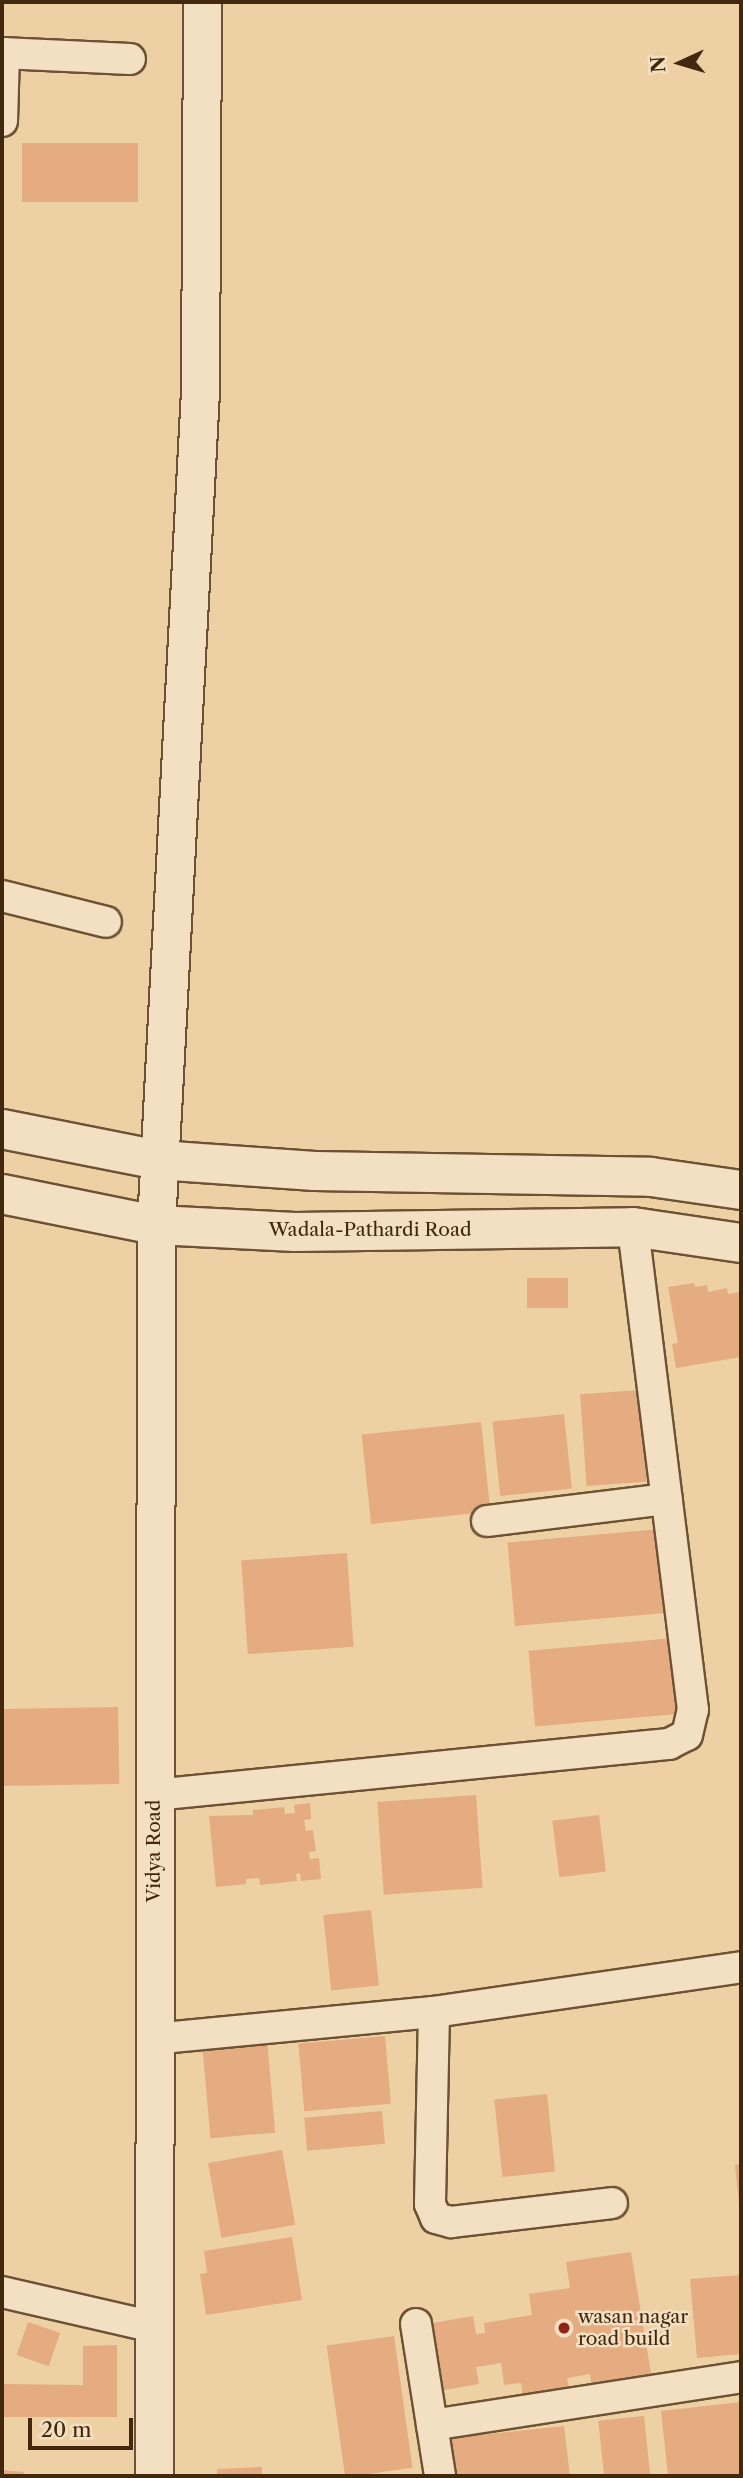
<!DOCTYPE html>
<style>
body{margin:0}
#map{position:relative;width:743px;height:2478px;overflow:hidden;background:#edd0a3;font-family:"Libre Caslon Text",serif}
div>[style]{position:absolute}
.building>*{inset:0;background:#e6ac81;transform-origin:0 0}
.roads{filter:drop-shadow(2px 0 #6d5233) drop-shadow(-2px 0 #6d5233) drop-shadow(0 2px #6d5233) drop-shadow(0 -2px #6d5233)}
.minor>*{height:30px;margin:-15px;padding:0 15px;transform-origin:15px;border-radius:15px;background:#f3e0c3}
.tertiary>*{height:37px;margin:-18.5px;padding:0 18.5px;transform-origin:18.5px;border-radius:18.5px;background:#f3e0c3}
.secondary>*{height:38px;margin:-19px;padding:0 19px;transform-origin:19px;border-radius:19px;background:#f3e0c3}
.dots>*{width:19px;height:19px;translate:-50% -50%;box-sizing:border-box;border:4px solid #f3e0c3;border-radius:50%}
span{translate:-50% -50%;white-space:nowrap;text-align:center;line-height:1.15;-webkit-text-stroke:5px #f3e0c3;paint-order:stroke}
.street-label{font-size:19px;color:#42280e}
.poi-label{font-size:19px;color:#42280e}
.left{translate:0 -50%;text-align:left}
.frame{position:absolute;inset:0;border:4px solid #42280e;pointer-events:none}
.north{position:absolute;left:645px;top:28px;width:70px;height:70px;-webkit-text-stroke:5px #f3e0c3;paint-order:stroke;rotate:266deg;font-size:19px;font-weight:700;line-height:28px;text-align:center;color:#42280e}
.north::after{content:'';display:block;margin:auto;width:24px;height:32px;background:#42280e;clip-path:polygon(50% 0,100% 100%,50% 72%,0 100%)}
.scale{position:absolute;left:28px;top:2418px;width:105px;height:32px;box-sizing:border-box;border:4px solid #42280e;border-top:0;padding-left:9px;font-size:21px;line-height:24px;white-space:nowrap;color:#42280e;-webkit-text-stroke:5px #f3e0c3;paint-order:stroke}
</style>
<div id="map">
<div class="building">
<div style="left:22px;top:143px;width:116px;height:59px"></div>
<div style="left:527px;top:1278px;width:41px;height:30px"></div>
<div style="clip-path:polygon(694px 1283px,695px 1287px,707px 1285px,708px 1292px,727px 1288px,728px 1294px,741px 1292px,741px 1357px,676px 1368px,672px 1344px,678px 1343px,668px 1287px)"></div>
<div style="left:640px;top:1390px;width:92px;height:60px;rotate:86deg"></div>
<div style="left:564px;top:1414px;width:75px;height:72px;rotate:84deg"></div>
<div style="left:481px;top:1422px;width:90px;height:120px;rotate:84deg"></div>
<div style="left:661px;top:1529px;width:84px;height:154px;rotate:85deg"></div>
<div style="left:347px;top:1553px;width:94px;height:106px;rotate:86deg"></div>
<div style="left:674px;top:1638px;width:76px;height:146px;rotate:85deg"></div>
<div style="left:118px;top:1707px;width:77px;height:116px;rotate:89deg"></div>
<div style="left:476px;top:1795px;width:93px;height:99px;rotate:86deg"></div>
<div style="clip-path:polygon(310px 1803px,311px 1819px,304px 1820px,306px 1831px,313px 1830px,316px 1851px,309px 1852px,310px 1859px,319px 1858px,321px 1879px,301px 1881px,300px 1873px,296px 1874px,297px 1881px,260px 1885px,259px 1878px,246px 1879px,246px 1884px,216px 1887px,209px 1816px,253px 1815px,253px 1810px,284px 1807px,285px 1814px,295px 1813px,294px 1805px)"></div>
<div style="left:599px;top:1815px;width:57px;height:47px;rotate:83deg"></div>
<div style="left:371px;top:1910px;width:76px;height:48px;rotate:84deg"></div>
<div style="left:385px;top:2036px;width:68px;height:87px;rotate:85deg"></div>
<div style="left:267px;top:2039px;width:94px;height:65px;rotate:85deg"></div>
<div style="left:547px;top:2094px;width:78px;height:53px;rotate:84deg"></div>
<div style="left:382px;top:2111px;width:33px;height:78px;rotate:85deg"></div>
<div style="left:282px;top:2150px;width:76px;height:75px;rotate:80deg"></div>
<div style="clip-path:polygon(741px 2164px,741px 2204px,739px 2204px,735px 2165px)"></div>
<div style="clip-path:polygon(292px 2237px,302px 2300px,206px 2315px,200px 2274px,207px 2273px,204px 2251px)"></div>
<div style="clip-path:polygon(631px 2252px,652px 2379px,592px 2389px,590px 2374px,567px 2378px,569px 2389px,523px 2396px,521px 2383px,504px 2385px,501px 2363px,476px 2367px,479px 2384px,444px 2390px,433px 2323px,473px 2316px,476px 2334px,485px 2333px,484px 2323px,532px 2315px,529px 2294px,570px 2288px,566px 2262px)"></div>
<div style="clip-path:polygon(741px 2275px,741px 2354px,697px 2358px,690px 2279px)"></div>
<div style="left:28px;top:2322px;width:34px;height:35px;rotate:19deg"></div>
<div style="left:394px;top:2336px;width:133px;height:68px;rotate:82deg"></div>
<div style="clip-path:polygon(117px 2345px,117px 2417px,2px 2417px,2px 2384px,83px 2385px,83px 2346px)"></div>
<div style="clip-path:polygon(741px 2402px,741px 2474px,668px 2476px,661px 2411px)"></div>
<div style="left:644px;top:2416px;width:60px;height:46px;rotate:84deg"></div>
<div style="clip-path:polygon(564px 2426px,570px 2476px,454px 2476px,450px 2438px)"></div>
<div style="clip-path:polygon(262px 2467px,262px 2476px,217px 2476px,217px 2469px)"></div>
<div style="clip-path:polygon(2px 2470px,24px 2472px,23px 2476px,2px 2476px)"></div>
</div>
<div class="roads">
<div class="minor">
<div style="left:2px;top:53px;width:128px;rotate:2.7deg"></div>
<div style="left:2px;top:121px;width:68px;rotate:-88.3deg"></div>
<div style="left:2px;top:896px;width:107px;rotate:14deg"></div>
<div style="left:487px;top:1521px;width:181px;rotate:-7deg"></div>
<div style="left:154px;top:1795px;width:518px;rotate:-5.66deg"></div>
<div style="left:669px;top:1744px;width:20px;rotate:-27deg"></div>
<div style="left:687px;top:1735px;width:26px;rotate:-77deg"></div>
<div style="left:693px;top:1710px;width:487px;rotate:-97.1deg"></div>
<div style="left:434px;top:2012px;width:192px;rotate:91.2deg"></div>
<div style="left:430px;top:2204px;width:15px;rotate:67deg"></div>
<div style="left:436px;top:2218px;width:16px;rotate:15deg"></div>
<div style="left:451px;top:2222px;width:162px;rotate:-6.7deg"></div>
<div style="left:153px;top:2039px;width:282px;rotate:-5.5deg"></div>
<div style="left:434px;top:2012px;width:310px;rotate:-8.3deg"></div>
<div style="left:2px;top:2292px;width:156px;rotate:13deg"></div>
<div style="left:416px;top:2324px;width:154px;rotate:81deg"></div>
<div style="left:432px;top:2425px;width:313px;rotate:-8.8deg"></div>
</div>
<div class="tertiary">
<div style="left:154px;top:2476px;width:1251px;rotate:-89.91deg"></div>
<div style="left:156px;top:1225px;width:835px;rotate:-86.98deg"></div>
<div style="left:200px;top:391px;width:389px;rotate:-89.7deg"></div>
</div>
<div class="secondary">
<div style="left:2px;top:1129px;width:159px;rotate:11.2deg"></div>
<div style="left:158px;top:1160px;width:157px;rotate:4deg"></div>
<div style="left:315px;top:1171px;width:336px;rotate:1deg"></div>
<div style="left:651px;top:1177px;width:91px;rotate:8.2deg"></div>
<div style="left:2px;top:1194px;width:157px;rotate:11.4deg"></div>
<div style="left:156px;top:1225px;width:139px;rotate:2.9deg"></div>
<div style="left:295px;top:1232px;width:338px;rotate:-0.8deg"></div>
<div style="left:633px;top:1227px;width:109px;rotate:8.4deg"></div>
</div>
</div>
<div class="dots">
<div style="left:564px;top:2328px;background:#8f2418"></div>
</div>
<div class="street-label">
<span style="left:370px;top:1230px">Wadala-Pathardi Road</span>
<span style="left:154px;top:1851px;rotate:-90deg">Vidya Road</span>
</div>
<div class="poi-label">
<span class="left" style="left:578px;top:2328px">wasan nagar<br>road build</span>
</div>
<div class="frame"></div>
<div class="north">N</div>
<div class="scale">20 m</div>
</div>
